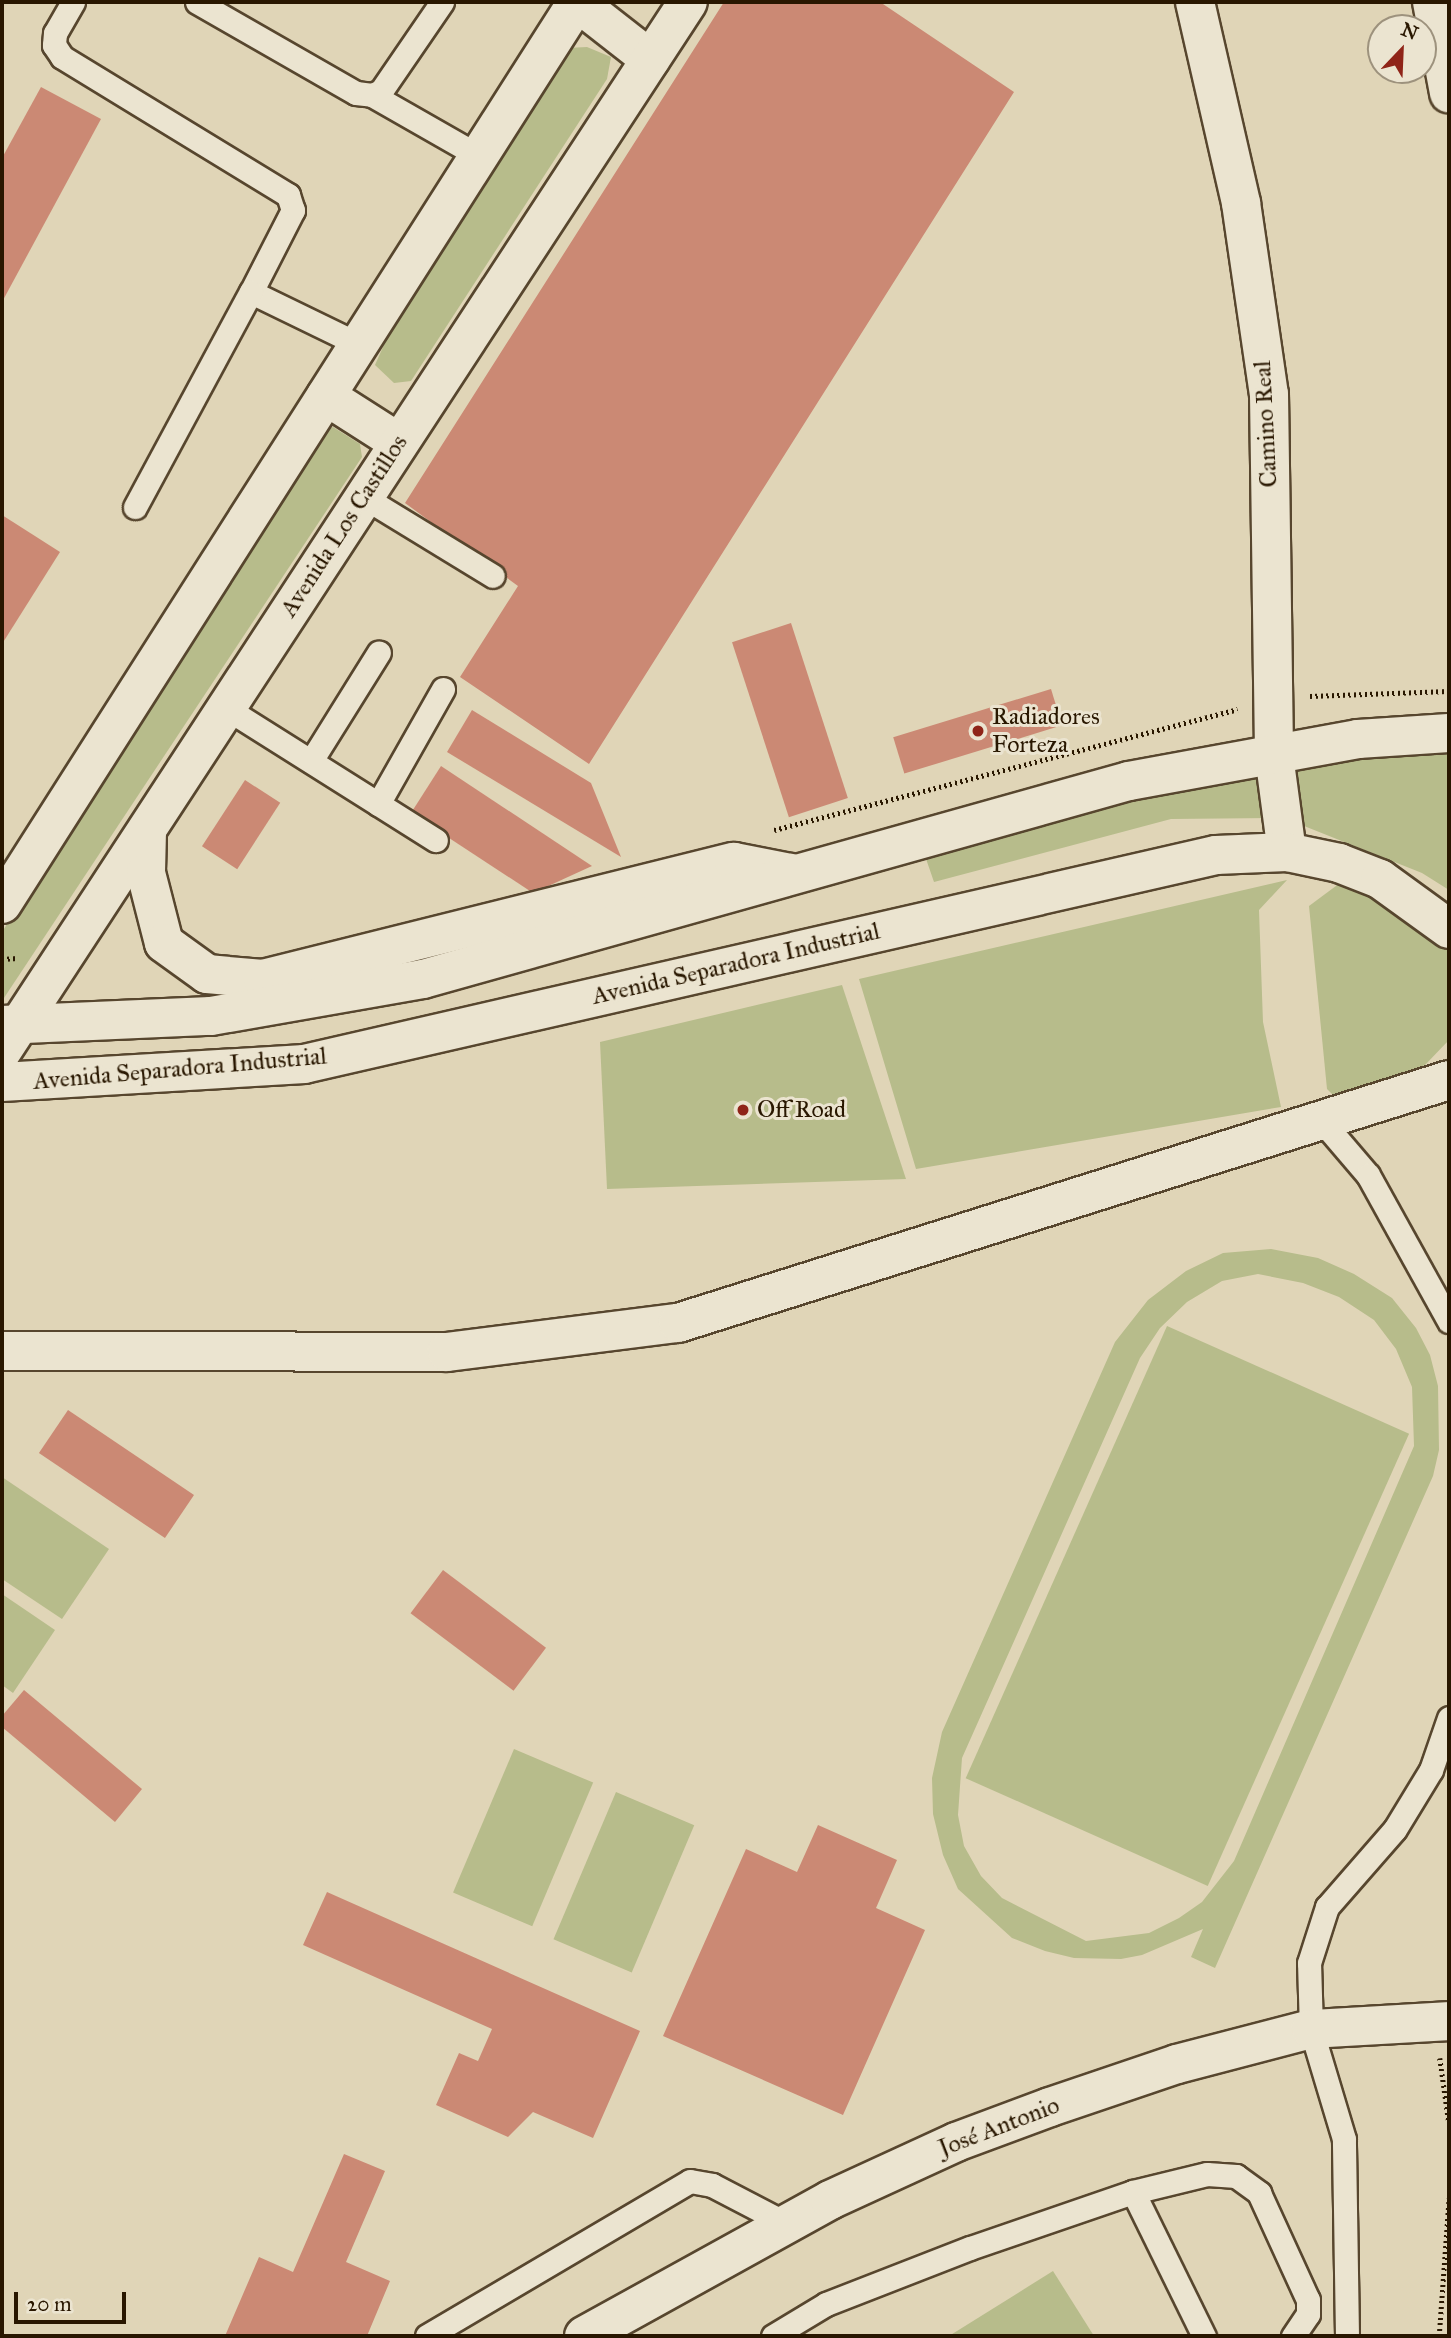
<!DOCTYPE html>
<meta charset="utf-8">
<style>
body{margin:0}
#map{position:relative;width:1451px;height:2338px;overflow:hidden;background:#e0d5b7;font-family:"IM FELL Great Primer",serif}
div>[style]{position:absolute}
.green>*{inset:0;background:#b7bc8b;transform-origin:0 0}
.building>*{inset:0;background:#cb8974;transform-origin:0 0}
.path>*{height:4.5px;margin-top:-2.25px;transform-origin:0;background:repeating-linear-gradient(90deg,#291700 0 2px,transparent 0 5.5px)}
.roads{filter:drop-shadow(2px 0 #57462e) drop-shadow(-2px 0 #57462e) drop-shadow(0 2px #57462e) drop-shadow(0 -2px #57462e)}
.lane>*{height:23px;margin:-11.5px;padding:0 11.5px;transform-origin:11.5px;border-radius:11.5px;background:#ebe4d0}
.street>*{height:38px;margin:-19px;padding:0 19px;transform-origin:19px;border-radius:19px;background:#ebe4d0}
.secondary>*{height:38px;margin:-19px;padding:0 19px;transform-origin:19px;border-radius:19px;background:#ebe4d0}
.dots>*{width:19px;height:19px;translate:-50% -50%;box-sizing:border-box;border:4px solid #ebe4d0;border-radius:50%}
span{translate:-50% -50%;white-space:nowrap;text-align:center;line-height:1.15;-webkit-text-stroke:6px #ebe4d0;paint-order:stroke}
.street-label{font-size:24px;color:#291700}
.poi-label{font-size:24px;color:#291700}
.left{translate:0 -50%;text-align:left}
.frame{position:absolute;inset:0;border:4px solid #291700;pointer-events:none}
.north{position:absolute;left:1367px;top:14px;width:70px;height:70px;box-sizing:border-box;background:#ebe4d0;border:2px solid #9d927d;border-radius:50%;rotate:23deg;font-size:19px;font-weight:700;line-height:28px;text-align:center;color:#291700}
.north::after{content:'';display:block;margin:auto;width:24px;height:32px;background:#8f2418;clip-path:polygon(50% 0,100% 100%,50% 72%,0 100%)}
.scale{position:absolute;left:14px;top:2292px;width:112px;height:32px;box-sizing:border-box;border:4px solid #291700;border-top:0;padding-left:9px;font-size:21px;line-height:24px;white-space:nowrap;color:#291700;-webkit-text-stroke:5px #ebe4d0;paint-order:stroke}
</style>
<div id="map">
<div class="green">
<div style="clip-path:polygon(587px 47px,611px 57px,607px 79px,411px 381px,394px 383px,375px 365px,387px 338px,567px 48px)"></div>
<div style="clip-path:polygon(333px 427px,360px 444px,362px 457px,2px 1001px,2px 932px,318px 434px)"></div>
<div style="clip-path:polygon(1449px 746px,1449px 890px,1422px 873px,1284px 818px,1171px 819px,934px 882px,924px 853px,1224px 778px,1366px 753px)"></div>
<div style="clip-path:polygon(1287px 880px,1259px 910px,1263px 1022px,1281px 1107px,916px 1169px,859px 979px)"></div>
<div style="clip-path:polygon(1344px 880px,1408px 915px,1449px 951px,1449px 1040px,1425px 1065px,1341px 1103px,1327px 1089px,1309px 906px)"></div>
<div style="clip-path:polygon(842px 985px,906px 1179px,607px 1189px,600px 1042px)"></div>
<div style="clip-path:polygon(evenodd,1271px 1249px,1318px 1258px,1354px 1274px,1392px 1298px,1416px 1328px,1430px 1355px,1438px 1386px,1439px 1450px,1433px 1476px,1215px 1968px,1191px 1957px,1203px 1929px,1142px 1955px,1121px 1959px,1074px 1958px,1045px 1951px,1012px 1938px,958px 1889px,943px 1855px,933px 1814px,932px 1778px,942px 1732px,1115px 1342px,1148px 1300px,1186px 1271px,1223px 1253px,1271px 1249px,1258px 1274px,1303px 1283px,1339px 1297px,1374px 1320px,1396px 1349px,1412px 1387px,1414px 1446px,1234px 1861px,1202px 1902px,1179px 1918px,1149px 1933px,1086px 1941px,1002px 1898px,981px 1876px,964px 1846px,958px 1815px,962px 1758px,1140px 1358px,1160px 1328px,1187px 1302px,1222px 1281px,1258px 1274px)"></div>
<div style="left:1167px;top:1326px;width:265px;height:495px;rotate:24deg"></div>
<div style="clip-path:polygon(2px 1477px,109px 1549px,62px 1619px,2px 1579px)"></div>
<div style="clip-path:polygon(2px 1594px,55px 1630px,13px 1693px,2px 1685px)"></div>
<div style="left:514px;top:1749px;width:86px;height:156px;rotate:23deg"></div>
<div style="left:616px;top:1792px;width:85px;height:160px;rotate:23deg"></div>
<div style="clip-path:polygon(1053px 2271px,1094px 2336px,949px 2336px)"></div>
</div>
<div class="building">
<div style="clip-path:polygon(724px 2px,880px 2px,1014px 92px,589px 764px,460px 677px,518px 586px,405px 503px)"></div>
<div style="clip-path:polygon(41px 87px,101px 119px,2px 302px,2px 158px)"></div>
<div style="clip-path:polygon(2px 515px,60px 552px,2px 644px)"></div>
<div style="left:791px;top:623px;width:184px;height:62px;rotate:72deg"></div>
<div style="left:1051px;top:689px;width:38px;height:165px;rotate:73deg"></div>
<div style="clip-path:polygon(472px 710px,591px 783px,621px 857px,447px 752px)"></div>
<div style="clip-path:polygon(441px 766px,592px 866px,533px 893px,411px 813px)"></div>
<div style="left:245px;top:780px;width:42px;height:79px;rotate:33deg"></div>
<div style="left:68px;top:1410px;width:152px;height:52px;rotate:34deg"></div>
<div style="left:443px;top:1570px;width:129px;height:54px;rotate:37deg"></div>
<div style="clip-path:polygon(24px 1690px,142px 1789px,115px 1822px,2px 1727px,2px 1716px)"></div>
<div style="clip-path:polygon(818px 1825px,897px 1860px,876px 1908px,925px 1930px,843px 2115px,663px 2036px,746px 1849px,797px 1872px)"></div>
<div style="clip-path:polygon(327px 1892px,640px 2031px,593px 2138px,533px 2112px,508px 2137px,436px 2105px,459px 2053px,478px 2061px,492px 2029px,303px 1945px)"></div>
<div style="clip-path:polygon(344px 2154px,385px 2171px,346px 2262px,390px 2281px,367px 2336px,225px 2336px,259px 2257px,293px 2272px)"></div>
</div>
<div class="path">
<div style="left:1310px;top:696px;width:139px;rotate:-2.1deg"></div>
<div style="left:774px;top:830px;width:479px;rotate:-14.6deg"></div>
<div style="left:2px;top:959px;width:16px;rotate:-4deg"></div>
<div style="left:1440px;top:2058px;width:66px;rotate:82.1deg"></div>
<div style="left:1439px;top:2336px;width:138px;rotate:-85.9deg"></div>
</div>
<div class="roads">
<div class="lane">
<div style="left:73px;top:2px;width:36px;rotate:120deg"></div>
<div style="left:55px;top:33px;width:12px;rotate:95deg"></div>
<div style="left:54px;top:45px;width:14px;rotate:56deg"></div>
<div style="left:62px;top:57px;width:265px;rotate:31.4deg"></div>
<div style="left:288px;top:195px;width:16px;rotate:72deg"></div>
<div style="left:293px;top:210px;width:92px;rotate:117.1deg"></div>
<div style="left:251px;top:292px;width:119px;rotate:25.9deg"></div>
<div style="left:197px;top:2px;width:183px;rotate:29.8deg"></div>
<div style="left:356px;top:93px;width:16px;rotate:7deg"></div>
<div style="left:372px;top:95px;width:10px;rotate:-24deg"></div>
<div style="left:381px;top:91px;width:108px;rotate:-55.6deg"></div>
<div style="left:372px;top:95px;width:121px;rotate:29.7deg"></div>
<div style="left:362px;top:496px;width:153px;rotate:31.4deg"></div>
<div style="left:135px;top:507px;width:244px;rotate:-61.7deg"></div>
<div style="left:226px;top:708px;width:248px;rotate:32.2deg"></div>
<div style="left:311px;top:761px;width:128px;rotate:-58deg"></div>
<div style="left:378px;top:804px;width:132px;rotate:-60.5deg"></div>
<div style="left:1321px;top:1120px;width:72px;rotate:49.5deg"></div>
<div style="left:1368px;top:1175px;width:167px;rotate:61deg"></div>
<div style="left:1133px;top:2192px;width:161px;rotate:63.8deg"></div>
<div style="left:427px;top:2336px;width:305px;rotate:-30.5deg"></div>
<div style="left:690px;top:2181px;width:22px;rotate:10deg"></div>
<div style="left:712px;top:2185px;width:85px;rotate:27.5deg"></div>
<div style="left:773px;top:2336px;width:62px;rotate:-31.1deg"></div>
<div style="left:826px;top:2304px;width:155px;rotate:-21.3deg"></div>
<div style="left:970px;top:2248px;width:172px;rotate:-19deg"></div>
<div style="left:1133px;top:2192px;width:76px;rotate:-13.7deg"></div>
<div style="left:1207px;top:2174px;width:29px;rotate:4deg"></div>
<div style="left:1236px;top:2176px;width:29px;rotate:36deg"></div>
<div style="left:1259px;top:2193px;width:118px;rotate:65.4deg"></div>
<div style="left:1308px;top:2300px;width:14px;rotate:90deg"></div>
<div style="left:1308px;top:2314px;width:27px;rotate:124deg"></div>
<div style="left:1347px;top:2336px;width:197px;rotate:-90.9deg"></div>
<div style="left:1344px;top:2139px;width:115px;rotate:-106.7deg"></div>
<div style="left:1311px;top:2029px;width:66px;rotate:-91.7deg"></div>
<div style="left:1309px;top:1963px;width:59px;rotate:-72.2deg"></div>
<div style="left:1327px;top:1907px;width:103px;rotate:-48.9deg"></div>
<div style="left:1395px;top:1829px;width:69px;rotate:-58.6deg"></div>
<div style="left:1431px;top:1770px;width:55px;rotate:-70.9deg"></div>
</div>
<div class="street">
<div style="left:577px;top:2px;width:93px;rotate:38deg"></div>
<div style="left:1195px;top:2px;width:206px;rotate:77.1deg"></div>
<div style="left:1241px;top:203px;width:193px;rotate:81.7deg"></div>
<div style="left:1269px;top:394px;width:361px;rotate:89.2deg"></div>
<div style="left:1274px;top:755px;width:98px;rotate:82.4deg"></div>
<div style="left:1432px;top:2px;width:93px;rotate:79.4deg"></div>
<div style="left:326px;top:396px;width:85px;rotate:32.6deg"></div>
<div style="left:2px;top:904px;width:1070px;rotate:-57.48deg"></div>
<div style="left:2px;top:1051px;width:1253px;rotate:-56.82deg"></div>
<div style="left:2px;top:1351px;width:445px;rotate:0.1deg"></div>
<div style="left:447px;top:1352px;width:233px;rotate:-7.2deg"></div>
<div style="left:678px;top:1323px;width:808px;rotate:-17.49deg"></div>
</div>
<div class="secondary">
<div style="left:147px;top:831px;width:42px;rotate:91.4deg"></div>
<div style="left:146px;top:873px;width:72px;rotate:75.6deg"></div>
<div style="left:164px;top:943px;width:53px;rotate:35.8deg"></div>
<div style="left:207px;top:974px;width:56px;rotate:5.1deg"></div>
<div style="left:263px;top:979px;width:485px;rotate:-14deg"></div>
<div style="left:734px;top:862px;width:58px;rotate:10.9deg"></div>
<div style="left:2px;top:1025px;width:209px;rotate:-2.5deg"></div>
<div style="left:211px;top:1016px;width:215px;rotate:-9.9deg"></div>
<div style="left:423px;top:979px;width:733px;rotate:-15.67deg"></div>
<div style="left:1129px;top:781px;width:233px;rotate:-10.4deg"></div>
<div style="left:1358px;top:739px;width:91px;rotate:-3.8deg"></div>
<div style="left:2px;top:1082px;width:303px;rotate:-3.4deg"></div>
<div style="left:304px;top:1064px;width:936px;rotate:-12.91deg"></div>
<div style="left:1216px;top:855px;width:71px;rotate:-2.4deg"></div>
<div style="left:1287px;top:852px;width:53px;rotate:11.9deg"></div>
<div style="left:1339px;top:863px;width:44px;rotate:21.3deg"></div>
<div style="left:1380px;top:879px;width:85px;rotate:35.9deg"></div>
<div style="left:584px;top:2336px;width:281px;rotate:-28.9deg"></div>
<div style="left:830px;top:2200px;width:139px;rotate:-24.7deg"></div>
<div style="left:956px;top:2142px;width:100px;rotate:-20.4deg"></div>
<div style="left:1050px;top:2107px;width:134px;rotate:-18.7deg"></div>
<div style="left:1177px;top:2064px;width:138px;rotate:-14.6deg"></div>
<div style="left:1311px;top:2029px;width:138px;rotate:-3.3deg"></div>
</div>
</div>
<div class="dots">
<div style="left:978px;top:731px;background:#8f2418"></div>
<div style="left:743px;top:1110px;background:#8f2418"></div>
</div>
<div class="street-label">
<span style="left:1266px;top:424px;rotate:-93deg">Camino Real</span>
<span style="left:344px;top:526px;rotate:-57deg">Avenida Los Castillos</span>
<span style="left:736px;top:964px;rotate:-13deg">Avenida Separadora Industrial</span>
<span style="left:180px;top:1069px;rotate:-5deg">Avenida Separadora Industrial</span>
<span style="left:999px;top:2127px;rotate:-21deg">José Antonio</span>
</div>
<div class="poi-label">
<span class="left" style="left:992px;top:731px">Radiadores<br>Forteza</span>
<span class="left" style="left:757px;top:1110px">Off Road</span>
</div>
<div class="frame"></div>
<div class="north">N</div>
<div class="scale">20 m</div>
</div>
